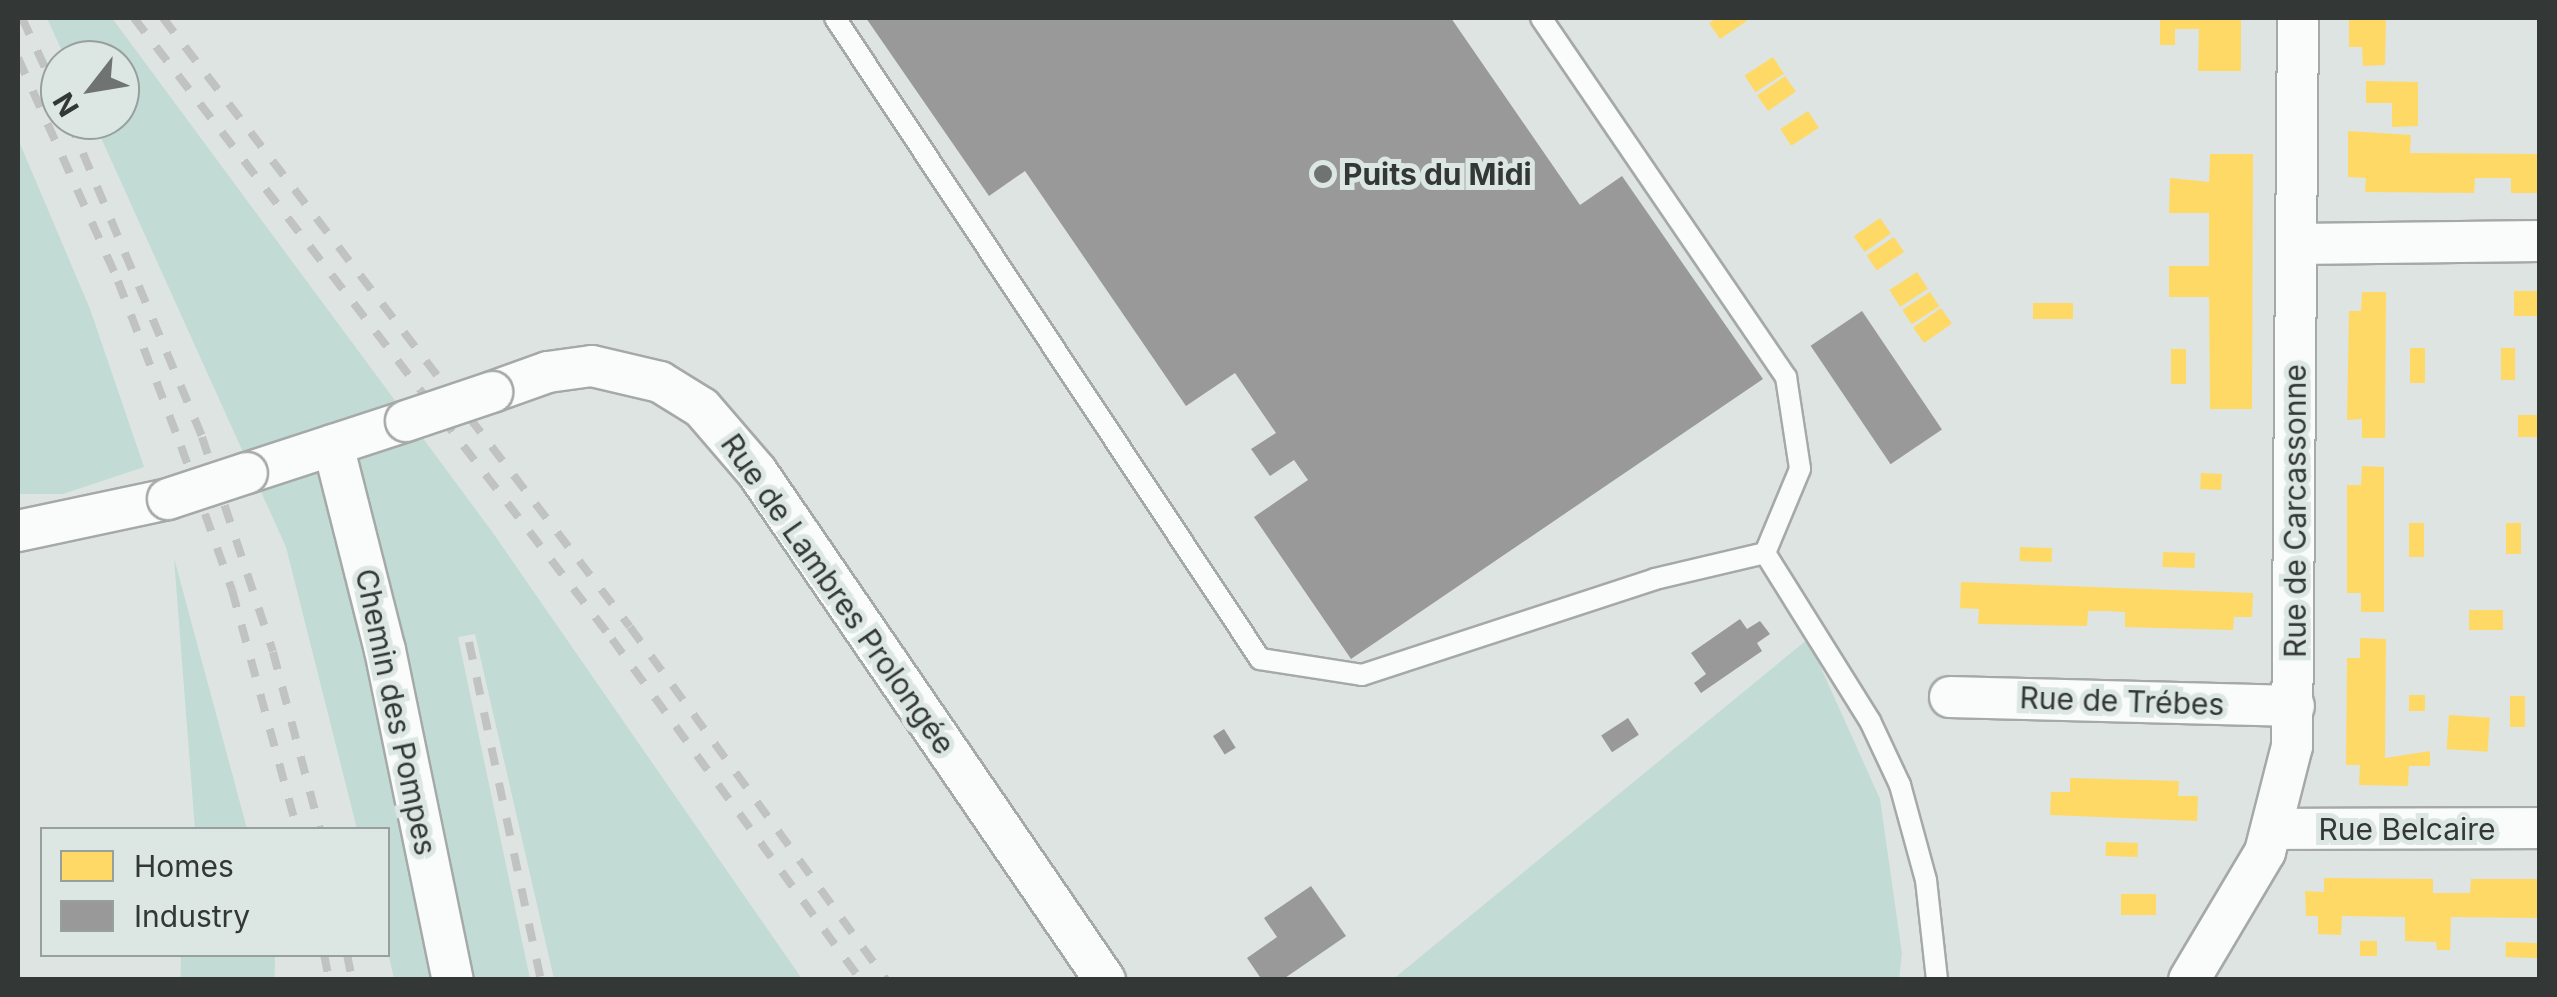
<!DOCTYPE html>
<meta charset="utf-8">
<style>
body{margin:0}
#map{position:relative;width:2557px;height:997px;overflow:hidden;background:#dee4e2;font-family:Inter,sans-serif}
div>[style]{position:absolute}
.green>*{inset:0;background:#c2dbd4;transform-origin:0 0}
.homes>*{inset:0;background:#ffd966;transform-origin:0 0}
.industry>*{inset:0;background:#999;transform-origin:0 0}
.roads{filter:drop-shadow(2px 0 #a5a9a8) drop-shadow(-2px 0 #a5a9a8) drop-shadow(0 2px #a5a9a8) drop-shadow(0 -2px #a5a9a8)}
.lane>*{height:20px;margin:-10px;padding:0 10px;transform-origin:10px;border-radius:10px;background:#fafbfb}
.street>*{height:40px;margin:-20px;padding:0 20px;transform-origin:20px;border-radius:20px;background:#fafbfb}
.rail>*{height:8px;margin-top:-4px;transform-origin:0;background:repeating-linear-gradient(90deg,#c1c2c2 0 18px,transparent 0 36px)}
.bridges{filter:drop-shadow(2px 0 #a5a9a8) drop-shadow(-2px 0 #a5a9a8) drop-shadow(0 2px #a5a9a8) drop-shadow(0 -2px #a5a9a8)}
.street-bridge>*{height:40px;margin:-20px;padding:0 20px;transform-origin:20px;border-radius:20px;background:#fafbfb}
.dots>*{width:28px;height:28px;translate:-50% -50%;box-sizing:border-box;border:5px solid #dce6e3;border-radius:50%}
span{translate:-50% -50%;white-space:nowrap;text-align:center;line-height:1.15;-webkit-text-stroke:10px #dce6e3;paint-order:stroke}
.poi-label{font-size:30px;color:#333736;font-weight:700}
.left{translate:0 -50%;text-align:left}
.street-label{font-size:30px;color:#333736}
.frame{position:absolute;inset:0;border:20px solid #333736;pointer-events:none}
.legend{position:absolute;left:40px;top:827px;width:350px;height:130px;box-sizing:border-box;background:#dce6e3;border:2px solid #98a09e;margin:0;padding:12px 18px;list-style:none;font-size:30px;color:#333736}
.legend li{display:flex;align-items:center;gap:20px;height:50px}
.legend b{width:50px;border:2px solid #98a09e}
.north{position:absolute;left:40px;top:40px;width:100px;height:100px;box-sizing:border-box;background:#dce6e3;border:2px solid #98a09e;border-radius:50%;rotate:239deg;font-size:28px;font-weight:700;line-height:40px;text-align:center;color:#333736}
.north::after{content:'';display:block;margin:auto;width:35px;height:45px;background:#6f7472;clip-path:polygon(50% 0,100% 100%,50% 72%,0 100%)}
</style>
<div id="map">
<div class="green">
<div style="clip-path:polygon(47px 18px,112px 18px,493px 533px,802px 979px,554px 979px,475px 634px,458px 637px,530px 979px,394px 979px,388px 952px,388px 830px,357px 829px,286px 547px,93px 120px,120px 120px,120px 60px,66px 60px)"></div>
<div style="clip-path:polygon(18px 139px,90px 309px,144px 467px,63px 494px,18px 494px)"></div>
<div style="clip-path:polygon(174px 558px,243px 814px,247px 829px,195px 829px)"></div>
<div style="clip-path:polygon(1808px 639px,1880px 799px,1902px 954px,1899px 979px,1392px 980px)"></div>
<div style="left:181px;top:954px;width:94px;height:25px;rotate:1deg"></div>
</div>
<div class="homes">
<div style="clip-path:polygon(1717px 18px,1745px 18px,1747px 21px,1720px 39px,1709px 23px)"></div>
<div style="clip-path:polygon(2160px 18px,2241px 18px,2241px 71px,2198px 71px,2199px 29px,2175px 29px,2175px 45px,2160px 45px)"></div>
<div style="clip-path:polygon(2349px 18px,2386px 18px,2385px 65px,2363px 66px,2362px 47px,2349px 47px)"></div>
<div style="left:1773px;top:57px;width:20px;height:34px;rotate:57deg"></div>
<div style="left:1785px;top:76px;width:19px;height:34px;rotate:55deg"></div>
<div style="clip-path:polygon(2366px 81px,2418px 82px,2418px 126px,2392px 127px,2392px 103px,2366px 103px)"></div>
<div style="left:1808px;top:111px;width:20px;height:33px;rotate:57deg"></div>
<div style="clip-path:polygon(2348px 131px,2411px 135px,2410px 153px,2540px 154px,2540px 193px,2511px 193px,2511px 178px,2475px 178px,2474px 193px,2365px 192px,2366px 178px,2348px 177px)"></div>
<div style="clip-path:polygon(2210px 154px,2253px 154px,2252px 409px,2210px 409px,2209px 297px,2169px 297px,2169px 266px,2209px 266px,2209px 213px,2169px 213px,2170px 178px,2209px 182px)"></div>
<div style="left:1880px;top:218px;width:19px;height:32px;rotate:55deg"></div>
<div style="left:1894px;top:237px;width:18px;height:33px;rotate:56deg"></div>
<div style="left:1917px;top:272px;width:20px;height:33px;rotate:57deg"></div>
<div style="left:2540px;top:291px;width:25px;height:26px;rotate:90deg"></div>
<div style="left:1930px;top:292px;width:17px;height:33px;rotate:57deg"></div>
<div style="clip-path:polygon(2362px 292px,2386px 292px,2385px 438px,2362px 438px,2362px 419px,2347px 420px,2349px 311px,2361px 311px)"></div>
<div style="left:2033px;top:303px;width:40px;height:16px"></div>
<div style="left:1941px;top:308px;width:19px;height:34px;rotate:55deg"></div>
<div style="left:2425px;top:348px;width:35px;height:15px;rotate:90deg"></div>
<div style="left:2501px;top:348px;width:14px;height:32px"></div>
<div style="left:2171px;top:349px;width:15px;height:35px"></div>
<div style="left:2540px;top:415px;width:22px;height:22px;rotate:90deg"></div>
<div style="clip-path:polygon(2362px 466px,2384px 467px,2384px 612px,2361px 612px,2361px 593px,2347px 593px,2347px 485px,2361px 485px)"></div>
<div style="left:2201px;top:473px;width:21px;height:16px;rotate:3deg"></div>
<div style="left:2409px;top:523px;width:15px;height:34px"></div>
<div style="left:2506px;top:523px;width:15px;height:31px"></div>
<div style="left:2020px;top:547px;width:32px;height:14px;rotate:2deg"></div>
<div style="left:2163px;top:552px;width:32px;height:15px;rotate:2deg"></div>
<div style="clip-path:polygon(1961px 582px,2253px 593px,2252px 617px,2234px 617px,2233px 630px,2125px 627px,2125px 612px,2107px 611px,2088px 611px,2087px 626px,1978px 624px,1979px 609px,1960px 608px)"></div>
<div style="left:2469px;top:610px;width:34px;height:20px"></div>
<div style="clip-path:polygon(2360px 638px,2386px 639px,2385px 758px,2430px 751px,2430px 766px,2409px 766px,2408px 786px,2359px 785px,2360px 765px,2346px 765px,2347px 658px,2360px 658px)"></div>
<div style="left:2409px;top:695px;width:16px;height:16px"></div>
<div style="left:2510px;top:696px;width:15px;height:31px"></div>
<div style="left:2449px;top:715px;width:41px;height:34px;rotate:4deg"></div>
<div style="clip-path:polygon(2070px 778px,2179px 781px,2178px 796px,2198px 796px,2197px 821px,2050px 815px,2051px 792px,2070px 792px)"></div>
<div style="left:2106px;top:842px;width:32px;height:14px;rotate:2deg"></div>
<div style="clip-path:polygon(2324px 878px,2433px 879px,2433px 893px,2470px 893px,2471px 879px,2540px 879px,2540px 918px,2451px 917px,2450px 950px,2437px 950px,2436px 942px,2405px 941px,2405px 917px,2342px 916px,2341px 935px,2318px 934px,2318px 916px,2306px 916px,2305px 891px,2324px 892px)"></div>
<div style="left:2121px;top:894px;width:35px;height:21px"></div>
<div style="left:2360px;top:941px;width:17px;height:15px"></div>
<div style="left:2506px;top:942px;width:34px;height:15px;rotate:2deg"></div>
</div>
<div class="industry">
<div style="clip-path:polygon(866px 18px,1451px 18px,1580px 205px,1622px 176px,1763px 379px,1351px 659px,1254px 517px,1308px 480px,1294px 460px,1270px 476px,1251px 449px,1276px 433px,1235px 373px,1186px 406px,1025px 171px,989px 196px)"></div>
<div style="left:1862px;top:311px;width:143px;height:62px;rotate:56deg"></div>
<div style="clip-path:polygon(1740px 619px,1747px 629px,1760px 621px,1770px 634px,1757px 643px,1762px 651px,1701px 693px,1694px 683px,1706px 674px,1691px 653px)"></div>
<div style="left:1628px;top:718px;width:20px;height:32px;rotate:57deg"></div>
<div style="left:1224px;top:729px;width:22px;height:13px;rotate:58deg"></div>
<div style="clip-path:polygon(1311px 886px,1346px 936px,1282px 980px,1262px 980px,1247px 958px,1277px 937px,1264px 918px)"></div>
</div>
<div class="roads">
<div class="lane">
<div style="left:835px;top:18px;width:769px;rotate:56.45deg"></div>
<div style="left:1260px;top:659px;width:103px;rotate:8.9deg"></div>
<div style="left:1362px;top:675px;width:308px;rotate:-18.1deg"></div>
<div style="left:1655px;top:579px;width:113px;rotate:-13.3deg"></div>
<div style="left:1541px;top:18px;width:435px;rotate:55.7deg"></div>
<div style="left:1786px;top:377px;width:93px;rotate:81.3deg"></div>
<div style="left:1800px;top:469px;width:91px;rotate:112.6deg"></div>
<div style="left:1765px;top:553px;width:198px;rotate:58deg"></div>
<div style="left:1870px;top:721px;width:71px;rotate:64.9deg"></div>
<div style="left:1900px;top:785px;width:98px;rotate:74.7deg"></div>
<div style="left:1926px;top:880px;width:101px;rotate:83.7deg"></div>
</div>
<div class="street">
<div style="left:2297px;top:244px;width:243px;rotate:-0.7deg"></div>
<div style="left:492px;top:392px;width:59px;rotate:-19.7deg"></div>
<div style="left:548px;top:372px;width:44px;rotate:-7.8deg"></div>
<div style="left:592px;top:366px;width:70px;rotate:13.2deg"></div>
<div style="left:660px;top:382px;width:49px;rotate:31.8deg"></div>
<div style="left:702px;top:408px;width:84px;rotate:49.3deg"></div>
<div style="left:757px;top:472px;width:616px;rotate:55.59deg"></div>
<div style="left:333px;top:445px;width:211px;rotate:75.8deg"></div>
<div style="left:385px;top:650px;width:337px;rotate:78.4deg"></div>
<div style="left:247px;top:473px;width:167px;rotate:-18.1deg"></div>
<div style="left:18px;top:531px;width:153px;rotate:-12deg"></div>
<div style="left:1950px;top:697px;width:344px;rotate:1.5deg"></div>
<div style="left:2274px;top:829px;width:266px;rotate:-0.2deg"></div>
<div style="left:2189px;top:980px;width:149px;rotate:-59.3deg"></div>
<div style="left:2265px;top:852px;width:109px;rotate:-75.7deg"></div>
<div style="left:2292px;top:746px;width:728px;rotate:-89.53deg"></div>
</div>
</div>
<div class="rail">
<div style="left:22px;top:18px;width:90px;rotate:65.1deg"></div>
<div style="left:134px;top:18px;width:784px;rotate:52.41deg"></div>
<div style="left:612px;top:639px;width:422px;rotate:53.9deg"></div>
<div style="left:163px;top:18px;width:767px;rotate:52.52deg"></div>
<div style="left:630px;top:627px;width:436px;rotate:54deg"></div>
<div style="left:18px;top:58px;width:244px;rotate:65.8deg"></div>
<div style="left:118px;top:281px;width:177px;rotate:69.1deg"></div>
<div style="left:181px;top:446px;width:153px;rotate:70.5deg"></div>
<div style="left:232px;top:590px;width:249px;rotate:74.8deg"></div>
<div style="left:69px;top:120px;width:344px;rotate:67.2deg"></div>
<div style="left:202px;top:437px;width:226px;rotate:71.7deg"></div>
<div style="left:273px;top:652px;width:184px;rotate:75.2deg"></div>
<div style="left:469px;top:642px;width:346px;rotate:78deg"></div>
<div style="left:324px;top:954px;width:26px;rotate:79deg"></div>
<div style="left:347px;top:954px;width:26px;rotate:79deg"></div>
</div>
<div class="bridges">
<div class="street-bridge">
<div style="left:406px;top:421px;width:91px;rotate:-18.6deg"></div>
<div style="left:168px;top:499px;width:83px;rotate:-18.2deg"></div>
</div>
</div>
<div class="dots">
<div style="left:1323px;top:174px;background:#6f7472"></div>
</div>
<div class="poi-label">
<span class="left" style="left:1343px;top:174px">Puits du Midi</span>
</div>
<div class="street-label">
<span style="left:2295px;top:511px;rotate:-90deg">Rue de Carcassonne</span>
<span style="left:838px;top:594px;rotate:55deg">Rue de Lambres Prolongée</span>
<span style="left:2122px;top:701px;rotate:2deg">Rue de Trébes</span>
<span style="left:396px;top:712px;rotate:78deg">Chemin des Pompes</span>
<span style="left:2407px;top:829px">Rue Belcaire</span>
</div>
<div class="frame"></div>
<ul class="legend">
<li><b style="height:28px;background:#ffd966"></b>Homes</li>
<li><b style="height:28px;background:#999"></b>Industry</li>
</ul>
<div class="north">N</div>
</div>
